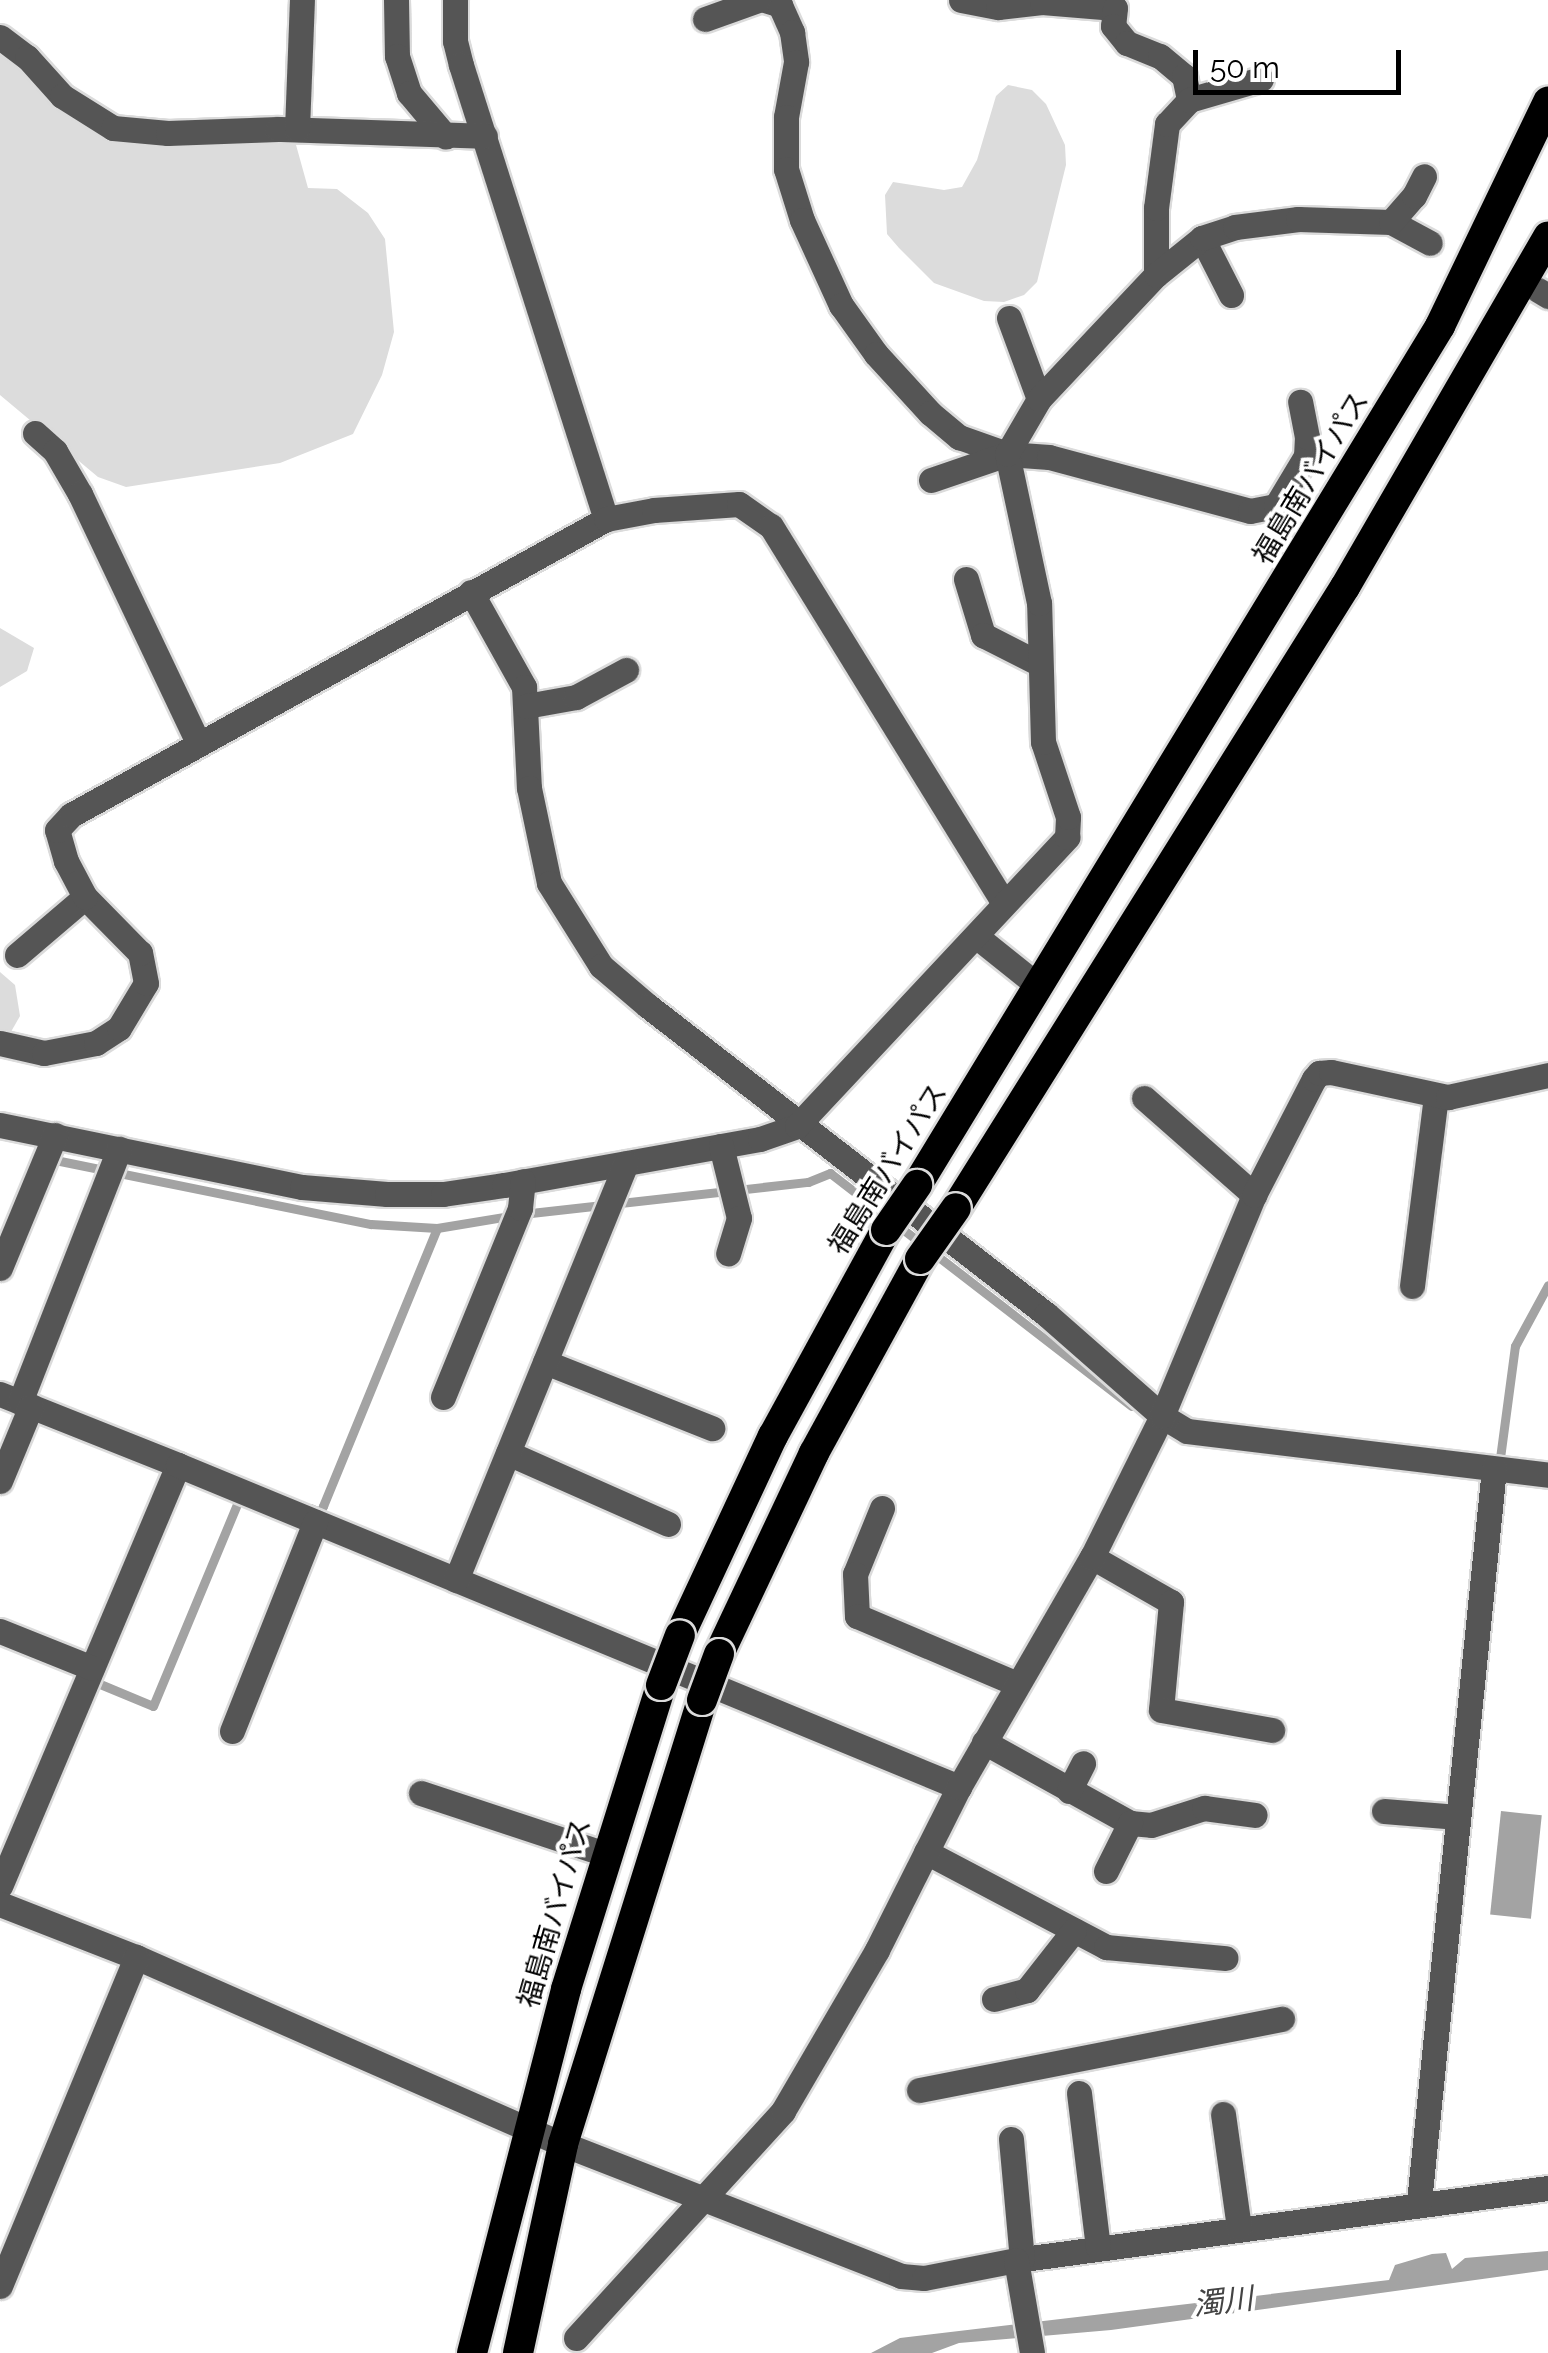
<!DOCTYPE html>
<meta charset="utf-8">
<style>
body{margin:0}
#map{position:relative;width:1548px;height:2353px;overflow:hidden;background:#fff;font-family:Raleway,"Noto Sans JP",sans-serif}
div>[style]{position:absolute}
.green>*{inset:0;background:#dcdcdc}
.water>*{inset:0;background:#a3a3a3;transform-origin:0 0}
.stream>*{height:9px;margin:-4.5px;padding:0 4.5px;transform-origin:4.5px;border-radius:4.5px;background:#a3a3a3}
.roads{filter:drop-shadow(2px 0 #dbdbdb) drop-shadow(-2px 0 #dbdbdb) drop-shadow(0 2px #dbdbdb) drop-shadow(0 -2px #dbdbdb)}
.minor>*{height:25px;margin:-12.5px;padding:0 12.5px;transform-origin:12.5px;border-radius:12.5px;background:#555}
.highway>*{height:30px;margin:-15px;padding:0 15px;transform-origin:15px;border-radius:15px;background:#000}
.bridges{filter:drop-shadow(2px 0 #dbdbdb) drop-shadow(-2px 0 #dbdbdb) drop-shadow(0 2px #dbdbdb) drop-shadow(0 -2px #dbdbdb)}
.highway-bridge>*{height:30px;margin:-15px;padding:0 15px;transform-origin:15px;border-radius:15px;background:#000}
span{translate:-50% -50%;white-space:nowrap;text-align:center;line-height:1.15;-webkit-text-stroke:8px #fff;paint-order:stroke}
.street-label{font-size:28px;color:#000}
.water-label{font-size:30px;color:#444;font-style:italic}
.scale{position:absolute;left:1193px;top:50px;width:208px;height:45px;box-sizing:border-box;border:5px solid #000;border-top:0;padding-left:12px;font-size:30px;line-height:35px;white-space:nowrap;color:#000;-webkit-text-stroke:8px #fff;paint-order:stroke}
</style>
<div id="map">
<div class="green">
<div style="clip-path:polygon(0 45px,107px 130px,293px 134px,308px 188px,337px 189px,368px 213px,385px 239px,394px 332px,382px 375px,353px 434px,280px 463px,126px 487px,98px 477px,0 395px)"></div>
<div style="clip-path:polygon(1008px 85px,1032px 90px,1046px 104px,1065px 145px,1066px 165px,1037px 282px,1024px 295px,1004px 302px,984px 301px,934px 283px,899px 248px,887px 234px,885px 195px,893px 182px,944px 190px,962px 187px,977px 160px,996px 96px)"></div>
<div style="clip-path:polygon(0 628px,34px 648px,27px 671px,0 687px)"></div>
<div style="clip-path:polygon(0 972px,15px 985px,20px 1016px,0 1051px)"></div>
</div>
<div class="water">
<div style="left:1501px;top:1811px;width:41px;height:104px;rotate:6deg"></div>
<div style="clip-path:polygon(1548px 2251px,1548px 2270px,1111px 2330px,959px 2343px,932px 2353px,871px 2353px,900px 2338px,1389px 2280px,1395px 2265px,1432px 2254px,1446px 2253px,1452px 2269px,1465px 2258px)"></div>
</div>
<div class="stream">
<div style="left:60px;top:1161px;width:317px;rotate:11.5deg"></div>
<div style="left:371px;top:1224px;width:66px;rotate:3.5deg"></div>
<div style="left:437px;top:1228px;width:86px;rotate:-9.4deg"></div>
<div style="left:522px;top:1214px;width:288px;rotate:-6.4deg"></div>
<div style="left:808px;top:1182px;width:24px;rotate:-22deg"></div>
<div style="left:830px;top:1173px;width:381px;rotate:37.7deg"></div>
<div style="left:1500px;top:1458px;width:113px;rotate:-82.4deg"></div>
<div style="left:1515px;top:1346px;width:69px;rotate:-61.6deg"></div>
<div style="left:310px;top:1508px;width:11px;rotate:22deg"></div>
<div style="left:320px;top:1512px;width:7px;rotate:-63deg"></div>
<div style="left:323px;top:1506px;width:300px;rotate:-67.7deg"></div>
<div style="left:100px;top:1684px;width:57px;rotate:22.5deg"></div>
<div style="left:153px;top:1706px;width:229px;rotate:-67.4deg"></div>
</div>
<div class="roads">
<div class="minor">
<div style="left:396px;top:0;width:56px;rotate:89deg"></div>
<div style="left:397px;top:56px;width:39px;rotate:72deg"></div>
<div style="left:409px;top:93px;width:57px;rotate:49.9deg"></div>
<div style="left:455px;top:0;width:41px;rotate:90deg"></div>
<div style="left:455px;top:41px;width:25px;rotate:76deg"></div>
<div style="left:461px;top:65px;width:477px;rotate:72.3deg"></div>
<div style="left:765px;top:0;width:16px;rotate:18deg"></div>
<div style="left:780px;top:5px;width:30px;rotate:66deg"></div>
<div style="left:792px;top:32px;width:30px;rotate:82deg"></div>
<div style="left:796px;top:62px;width:56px;rotate:100.3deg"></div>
<div style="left:786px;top:117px;width:52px;rotate:90deg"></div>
<div style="left:786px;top:169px;width:53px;rotate:72.6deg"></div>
<div style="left:802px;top:220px;width:94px;rotate:65.4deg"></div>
<div style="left:841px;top:305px;width:60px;rotate:54.5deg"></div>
<div style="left:876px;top:354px;width:80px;rotate:47.5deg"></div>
<div style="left:930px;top:413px;width:38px;rotate:40deg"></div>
<div style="left:959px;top:437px;width:51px;rotate:19.5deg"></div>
<div style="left:961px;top:0;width:38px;rotate:11deg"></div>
<div style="left:998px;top:7px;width:44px;rotate:-6.5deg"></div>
<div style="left:1042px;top:2px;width:73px;rotate:4.7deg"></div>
<div style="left:1115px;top:8px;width:18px;rotate:96deg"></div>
<div style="left:1113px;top:26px;width:22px;rotate:51deg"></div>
<div style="left:1127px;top:43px;width:35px;rotate:22deg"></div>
<div style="left:1160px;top:56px;width:31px;rotate:40deg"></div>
<div style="left:1184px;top:76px;width:25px;rotate:78deg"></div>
<div style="left:705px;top:19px;width:56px;rotate:-19.7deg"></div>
<div style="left:0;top:37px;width:34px;rotate:37deg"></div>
<div style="left:27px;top:57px;width:52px;rotate:48.1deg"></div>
<div style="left:62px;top:96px;width:60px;rotate:32.1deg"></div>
<div style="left:113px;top:128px;width:55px;rotate:5.2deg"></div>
<div style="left:168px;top:133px;width:110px;rotate:-2.1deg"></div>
<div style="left:278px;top:129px;width:207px;rotate:1.9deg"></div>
<div style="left:297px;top:129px;width:129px;rotate:-87.8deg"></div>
<div style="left:1391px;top:222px;width:44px;rotate:28.3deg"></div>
<div style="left:1202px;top:238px;width:64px;rotate:63deg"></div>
<div style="left:1156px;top:275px;width:67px;rotate:-90deg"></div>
<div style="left:1156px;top:208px;width:85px;rotate:-82.5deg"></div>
<div style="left:1167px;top:124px;width:33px;rotate:-47deg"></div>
<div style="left:1189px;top:100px;width:75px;rotate:-16.3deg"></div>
<div style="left:1538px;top:290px;width:12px;rotate:31deg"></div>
<div style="left:1009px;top:318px;width:86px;rotate:69.7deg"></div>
<div style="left:35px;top:433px;width:27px;rotate:42deg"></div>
<div style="left:55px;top:451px;width:50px;rotate:59.8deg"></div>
<div style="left:80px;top:494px;width:276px;rotate:64.6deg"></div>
<div style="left:931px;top:480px;width:80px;rotate:-18.9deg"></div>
<div style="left:1007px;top:454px;width:42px;rotate:4.1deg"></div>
<div style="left:1049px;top:457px;width:208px;rotate:15deg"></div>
<div style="left:1250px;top:511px;width:26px;rotate:-11deg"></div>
<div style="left:1276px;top:506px;width:58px;rotate:-59deg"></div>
<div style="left:1306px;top:456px;width:19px;rotate:-87deg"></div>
<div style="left:1307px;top:437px;width:36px;rotate:-101deg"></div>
<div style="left:966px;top:579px;width:59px;rotate:73.1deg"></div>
<div style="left:983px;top:635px;width:62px;rotate:27deg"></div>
<div style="left:471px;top:592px;width:109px;rotate:60.8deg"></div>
<div style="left:524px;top:687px;width:101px;rotate:87.2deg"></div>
<div style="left:529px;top:788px;width:97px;rotate:78.1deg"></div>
<div style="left:549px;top:883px;width:98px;rotate:57.9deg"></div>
<div style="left:601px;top:966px;width:62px;rotate:40.4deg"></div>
<div style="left:648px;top:1006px;width:503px;rotate:37.74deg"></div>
<div style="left:1046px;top:1314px;width:154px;rotate:41.3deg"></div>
<div style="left:1162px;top:1416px;width:29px;rotate:31deg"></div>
<div style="left:1187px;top:1431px;width:364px;rotate:6.9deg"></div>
<div style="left:526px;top:706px;width:51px;rotate:-10.2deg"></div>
<div style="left:576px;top:697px;width:57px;rotate:-28.4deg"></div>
<div style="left:976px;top:936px;width:77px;rotate:38.7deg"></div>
<div style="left:17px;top:955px;width:89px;rotate:-40.5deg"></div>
<div style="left:0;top:1043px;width:45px;rotate:12.8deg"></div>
<div style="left:44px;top:1053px;width:53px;rotate:-10.9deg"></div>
<div style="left:96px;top:1043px;width:27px;rotate:-33deg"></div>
<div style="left:119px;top:1028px;width:52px;rotate:-59deg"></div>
<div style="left:146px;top:983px;width:31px;rotate:-101deg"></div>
<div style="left:140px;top:953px;width:78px;rotate:-134.5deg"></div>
<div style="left:85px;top:897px;width:41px;rotate:-117.8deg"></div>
<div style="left:66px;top:861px;width:32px;rotate:-106deg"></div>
<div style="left:57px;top:830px;width:21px;rotate:-47deg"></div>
<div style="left:71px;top:815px;width:611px;rotate:-28.95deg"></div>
<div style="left:606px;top:519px;width:49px;rotate:-10.6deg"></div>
<div style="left:654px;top:510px;width:85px;rotate:-4deg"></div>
<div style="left:739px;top:504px;width:39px;rotate:35deg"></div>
<div style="left:771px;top:526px;width:441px;rotate:58.3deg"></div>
<div style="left:1144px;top:1098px;width:147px;rotate:41.4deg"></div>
<div style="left:0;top:1125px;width:308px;rotate:11.6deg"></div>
<div style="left:302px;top:1187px;width:85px;rotate:4.7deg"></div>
<div style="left:387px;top:1194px;width:56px"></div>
<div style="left:443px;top:1194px;width:62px;rotate:-8.4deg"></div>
<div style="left:504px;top:1185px;width:260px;rotate:-10.2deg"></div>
<div style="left:760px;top:1139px;width:39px;rotate:-19deg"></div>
<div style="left:797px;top:1126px;width:396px;rotate:-46.9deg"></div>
<div style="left:1067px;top:837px;width:20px;rotate:-87deg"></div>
<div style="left:1068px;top:817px;width:79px;rotate:-108.4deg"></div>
<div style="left:1043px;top:742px;width:139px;rotate:-91.6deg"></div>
<div style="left:1039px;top:603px;width:152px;rotate:-102.1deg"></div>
<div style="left:1007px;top:454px;width:64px;rotate:-59.8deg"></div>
<div style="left:1039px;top:399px;width:170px;rotate:-46.7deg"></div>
<div style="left:1156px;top:275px;width:59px;rotate:-38.8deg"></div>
<div style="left:1202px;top:238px;width:35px;rotate:-18deg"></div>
<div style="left:1235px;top:227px;width:64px;rotate:-7.2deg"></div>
<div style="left:1298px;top:219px;width:93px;rotate:1.8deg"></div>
<div style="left:1391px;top:222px;width:35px;rotate:-49deg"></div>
<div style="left:1414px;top:196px;width:22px;rotate:-63deg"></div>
<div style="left:721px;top:1146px;width:74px;rotate:76deg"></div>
<div style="left:739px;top:1218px;width:37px;rotate:107deg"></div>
<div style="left:0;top:1268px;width:144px;rotate:-67.5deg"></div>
<div style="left:1412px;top:1286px;width:192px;rotate:-82.8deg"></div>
<div style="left:545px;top:1362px;width:180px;rotate:21.6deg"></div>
<div style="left:0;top:1394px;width:192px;rotate:21.7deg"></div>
<div style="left:178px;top:1465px;width:457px;rotate:112.9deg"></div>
<div style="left:443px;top:1397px;width:204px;rotate:-67.8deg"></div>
<div style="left:520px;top:1208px;width:27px;rotate:-84deg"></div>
<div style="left:20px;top:1402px;width:272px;rotate:-68.6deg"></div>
<div style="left:508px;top:1453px;width:175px;rotate:23.9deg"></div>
<div style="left:178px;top:1465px;width:845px;rotate:22.41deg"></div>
<div style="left:0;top:1481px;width:81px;rotate:-67.5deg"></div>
<div style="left:882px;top:1508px;width:71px;rotate:112.2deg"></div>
<div style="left:855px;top:1574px;width:42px;rotate:87.3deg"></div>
<div style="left:857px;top:1616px;width:174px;rotate:23deg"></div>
<div style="left:1092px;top:1557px;width:91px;rotate:29.7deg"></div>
<div style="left:1171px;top:1602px;width:108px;rotate:95.3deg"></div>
<div style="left:1161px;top:1710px;width:113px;rotate:10.2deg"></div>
<div style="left:456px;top:1580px;width:450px;rotate:-67.8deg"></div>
<div style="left:0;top:1631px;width:99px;rotate:21.9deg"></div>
<div style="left:232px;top:1731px;width:225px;rotate:-68.3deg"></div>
<div style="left:984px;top:1742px;width:167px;rotate:29deg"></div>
<div style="left:1130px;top:1823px;width:21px;rotate:5deg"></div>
<div style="left:1151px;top:1825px;width:56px;rotate:-17.8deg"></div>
<div style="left:1204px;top:1808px;width:51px;rotate:7.8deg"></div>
<div style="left:1069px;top:1791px;width:31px;rotate:-63deg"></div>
<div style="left:421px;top:1793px;width:194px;rotate:18.3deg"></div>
<div style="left:1384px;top:1811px;width:74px;rotate:4.6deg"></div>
<div style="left:926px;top:1852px;width:204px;rotate:27.8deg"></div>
<div style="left:1106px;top:1947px;width:120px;rotate:5.3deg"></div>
<div style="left:1106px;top:1871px;width:54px;rotate:-63.4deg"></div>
<div style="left:0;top:1904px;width:146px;rotate:21.3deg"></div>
<div style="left:136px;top:1957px;width:466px;rotate:23.7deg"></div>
<div style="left:563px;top:2144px;width:363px;rotate:21.3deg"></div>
<div style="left:901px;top:2276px;width:23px;rotate:5deg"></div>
<div style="left:924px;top:2278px;width:94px;rotate:-11.1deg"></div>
<div style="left:1016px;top:2260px;width:537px;rotate:-7.71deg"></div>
<div style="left:994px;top:1999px;width:34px;rotate:-15deg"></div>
<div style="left:1027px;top:1990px;width:76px;rotate:-51.9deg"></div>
<div style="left:919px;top:2090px;width:370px;rotate:-11.1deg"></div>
<div style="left:1079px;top:2093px;width:156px;rotate:83deg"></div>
<div style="left:1223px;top:2114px;width:115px;rotate:82deg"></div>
<div style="left:1011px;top:2139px;width:121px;rotate:84.8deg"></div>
<div style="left:1419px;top:2202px;width:737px;rotate:-84.16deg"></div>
<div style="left:1016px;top:2260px;width:94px;rotate:80.2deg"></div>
<div style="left:0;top:2286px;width:356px;rotate:-67.5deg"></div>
<div style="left:576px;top:2338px;width:307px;rotate:-47.6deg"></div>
<div style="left:783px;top:2111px;width:186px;rotate:-59.7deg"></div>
<div style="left:877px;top:1950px;width:182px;rotate:-63.3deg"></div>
<div style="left:959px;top:1787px;width:266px;rotate:-60deg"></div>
<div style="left:1092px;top:1557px;width:157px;rotate:-63.6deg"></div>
<div style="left:1162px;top:1416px;width:239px;rotate:-67.4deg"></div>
<div style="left:1254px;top:1195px;width:131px;rotate:-62.7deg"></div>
<div style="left:1314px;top:1079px;width:8px;rotate:-50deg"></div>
<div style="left:1319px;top:1073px;width:12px;rotate:-5deg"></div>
<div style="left:1331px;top:1072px;width:120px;rotate:12.1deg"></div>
<div style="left:1448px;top:1097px;width:102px;rotate:-12.4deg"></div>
</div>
<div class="highway">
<div style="left:917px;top:1185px;width:1006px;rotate:-58.66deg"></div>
<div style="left:1440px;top:326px;width:249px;rotate:-64.3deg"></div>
<div style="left:956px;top:1208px;width:733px;rotate:-57.94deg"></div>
<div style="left:1345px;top:587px;width:405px;rotate:-59.9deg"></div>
<div style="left:680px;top:1635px;width:220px;rotate:-65deg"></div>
<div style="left:773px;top:1436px;width:235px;rotate:-61.3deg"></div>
<div style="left:719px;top:1654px;width:222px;rotate:-64.7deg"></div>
<div style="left:814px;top:1453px;width:221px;rotate:-61.3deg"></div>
<div style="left:472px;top:2353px;width:376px;rotate:-75.5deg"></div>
<div style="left:566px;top:1989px;width:318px;rotate:-72.6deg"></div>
<div style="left:518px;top:2353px;width:214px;rotate:-77.8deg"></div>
<div style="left:563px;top:2144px;width:465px;rotate:-72.6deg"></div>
</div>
</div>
<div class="bridges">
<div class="highway-bridge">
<div style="left:886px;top:1230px;width:55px;rotate:-55.4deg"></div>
<div style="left:920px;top:1259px;width:62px;rotate:-54.8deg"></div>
<div style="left:661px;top:1685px;width:53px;rotate:-69.2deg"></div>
<div style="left:702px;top:1700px;width:49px;rotate:-69.7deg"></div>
</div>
</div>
<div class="street-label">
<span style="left:1311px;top:478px;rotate:-59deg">福島南バイパス</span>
<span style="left:888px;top:1169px;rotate:-58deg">福島南バイパス</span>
<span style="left:555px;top:1913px;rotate:-74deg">福島南バイパス</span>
</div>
<div class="water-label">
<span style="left:1223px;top:2302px;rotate:-7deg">濁川</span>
</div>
<div class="scale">50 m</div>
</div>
